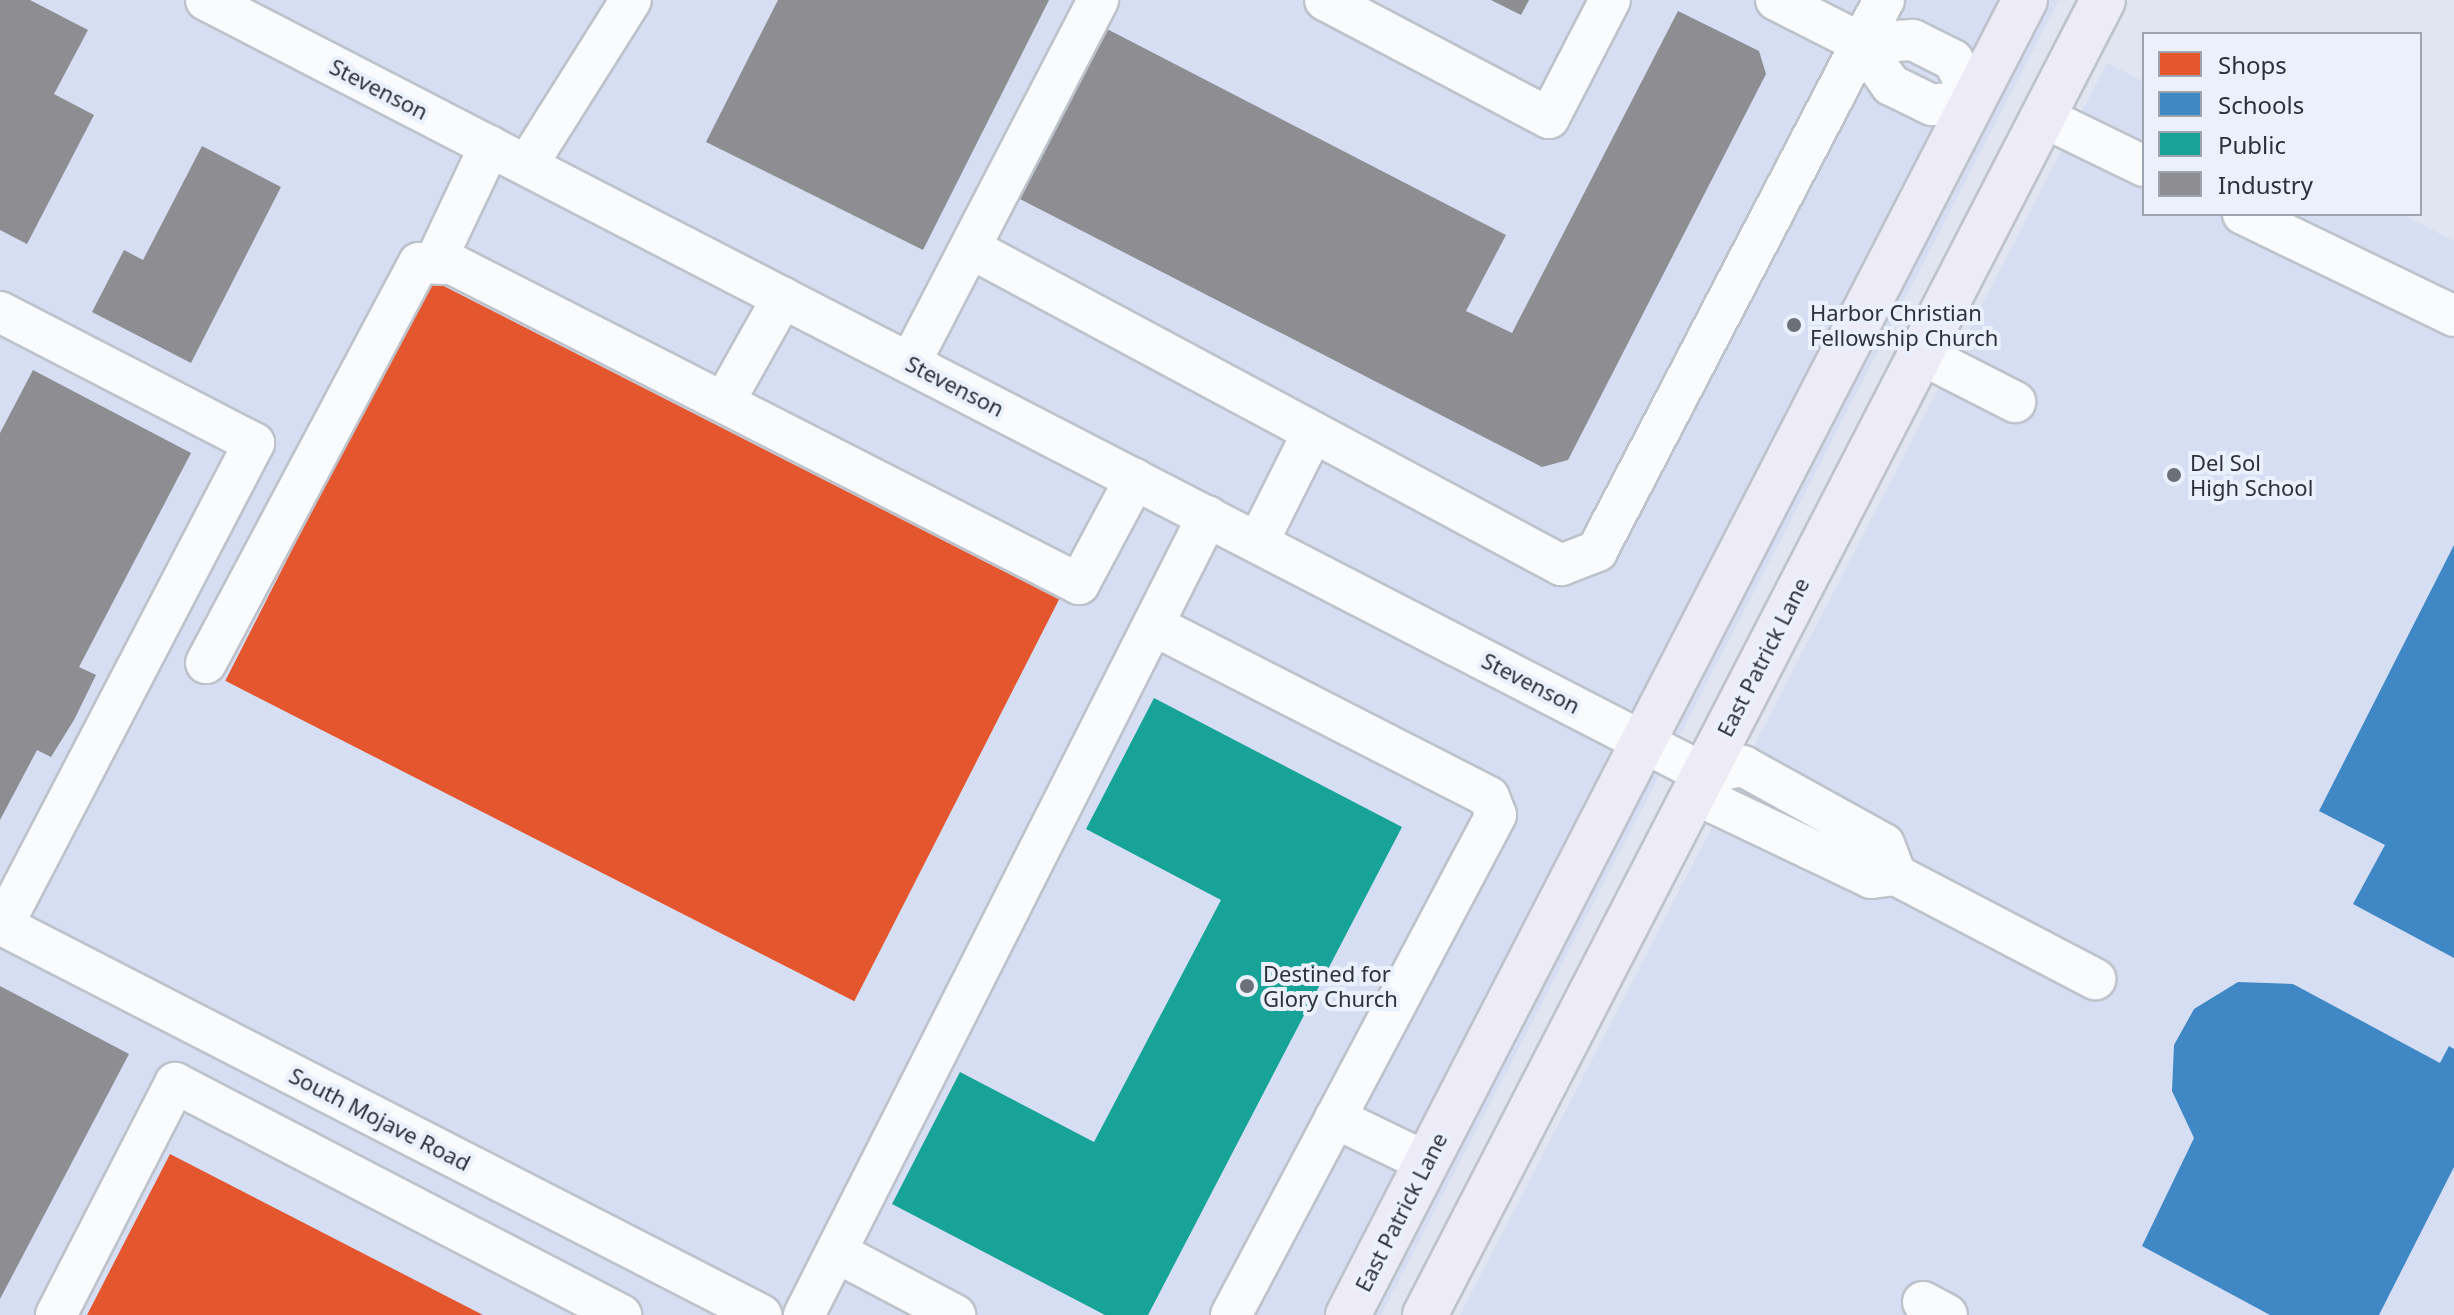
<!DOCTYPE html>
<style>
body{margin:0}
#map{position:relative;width:2454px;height:1315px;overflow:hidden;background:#e0e5f0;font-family:"Noto Sans",sans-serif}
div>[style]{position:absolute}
.built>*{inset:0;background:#d6def3}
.shops>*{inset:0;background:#e4572e;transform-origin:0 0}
.schools>*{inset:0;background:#3f88c5}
.public>*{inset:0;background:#17a398}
.industry>*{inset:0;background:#8d8d92}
.roads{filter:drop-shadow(2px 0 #bec2cb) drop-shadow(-2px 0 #bec2cb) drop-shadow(0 2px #bec2cb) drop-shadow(0 -2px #bec2cb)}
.minor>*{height:40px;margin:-20px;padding:0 20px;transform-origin:20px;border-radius:20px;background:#fafbfd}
.major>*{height:44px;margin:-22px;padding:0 22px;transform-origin:22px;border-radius:22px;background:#edebf5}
.dots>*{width:22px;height:22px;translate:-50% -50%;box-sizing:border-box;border:4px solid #eaf0fc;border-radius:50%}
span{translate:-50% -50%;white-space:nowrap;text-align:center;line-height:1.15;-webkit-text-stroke:8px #eaf0fc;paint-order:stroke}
.street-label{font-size:22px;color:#2d3139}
.poi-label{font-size:22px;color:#2d3139}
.left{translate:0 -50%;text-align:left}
.legend{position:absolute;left:2142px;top:32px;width:280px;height:184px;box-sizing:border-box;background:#eaf0fc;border:2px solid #9ea4ae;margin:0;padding:10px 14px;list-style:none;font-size:24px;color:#2d3139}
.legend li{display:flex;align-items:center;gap:16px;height:40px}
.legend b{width:40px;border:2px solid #9ea4ae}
</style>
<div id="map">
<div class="built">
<div style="clip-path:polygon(0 0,2059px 0,1381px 1315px,0 1315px)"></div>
<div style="clip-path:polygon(2107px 63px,2144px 82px,2144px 214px,2401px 214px,2454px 241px,2454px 1315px,1460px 1315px)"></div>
</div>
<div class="shops">
<div style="left:430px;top:279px;width:706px;height:451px;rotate:27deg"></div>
<div style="clip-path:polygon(170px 1154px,483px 1315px,87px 1315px)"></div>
</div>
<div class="schools">
<div style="clip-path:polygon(2454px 545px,2454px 958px,2353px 904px,2385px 845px,2319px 811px)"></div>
<div style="clip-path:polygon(2238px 982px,2293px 984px,2440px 1063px,2449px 1046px,2454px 1049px,2454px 1167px,2379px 1315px,2270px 1315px,2142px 1246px,2194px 1138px,2172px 1091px,2174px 1045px,2194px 1009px)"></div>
</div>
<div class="public">
<div style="clip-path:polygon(1154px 698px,1402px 827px,1148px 1315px,1105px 1315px,892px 1204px,960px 1072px,1094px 1142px,1221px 900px,1086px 829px)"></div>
</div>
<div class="industry">
<div style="clip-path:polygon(0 0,30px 0,88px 30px,54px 94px,94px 115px,27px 244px,0 230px)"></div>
<div style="clip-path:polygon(778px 0,1049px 0,923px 250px,706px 142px)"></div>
<div style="clip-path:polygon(1491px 0,1529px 0,1521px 15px)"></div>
<div style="clip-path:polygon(1678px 11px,1759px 51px,1766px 74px,1568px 460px,1542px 467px,1018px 198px,1107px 29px,1506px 235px,1466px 311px,1512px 333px)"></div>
<div style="clip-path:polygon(202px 146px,281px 187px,191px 363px,92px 312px,124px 250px,143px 260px)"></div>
<div style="clip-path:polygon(33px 370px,191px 453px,79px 667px,96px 675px,74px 720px,51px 757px,37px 750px,0 820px,0 433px)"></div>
<div style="clip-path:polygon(0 986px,129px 1054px,0 1299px)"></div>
</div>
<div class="roads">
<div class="minor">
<div style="left:206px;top:0;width:1685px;rotate:27.31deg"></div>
<div style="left:1325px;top:0;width:253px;rotate:27.8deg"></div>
<div style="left:1549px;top:118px;width:133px;rotate:-62.7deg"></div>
<div style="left:1776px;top:0;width:95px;rotate:26.8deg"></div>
<div style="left:1861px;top:43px;width:52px;rotate:54.5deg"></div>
<div style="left:1891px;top:85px;width:46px;rotate:26deg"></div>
<div style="left:1932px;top:105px;width:42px;rotate:-8.1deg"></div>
<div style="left:1974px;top:99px;width:44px;rotate:-118.3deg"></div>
<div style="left:1953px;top:60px;width:45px;rotate:-153.4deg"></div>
<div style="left:1913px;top:40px;width:52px;rotate:176.7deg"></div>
<div style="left:2043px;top:117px;width:112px;rotate:25.9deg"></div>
<div style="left:527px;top:165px;width:195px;rotate:-57.8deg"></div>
<div style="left:2243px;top:214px;width:234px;rotate:25.8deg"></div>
<div style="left:970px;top:248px;width:671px;rotate:28.21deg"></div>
<div style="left:1561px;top:565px;width:39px;rotate:-21deg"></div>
<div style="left:1597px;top:551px;width:621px;rotate:-62.49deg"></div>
<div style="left:436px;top:260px;width:126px;rotate:-64.7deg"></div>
<div style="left:0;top:312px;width:286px;rotate:27.3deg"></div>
<div style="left:254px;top:443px;width:543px;rotate:117.51deg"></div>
<div style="left:1919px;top:353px;width:108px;rotate:27deg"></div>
<div style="left:910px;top:363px;width:409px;rotate:-62.6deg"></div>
<div style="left:724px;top:402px;width:120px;rotate:-60.7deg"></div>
<div style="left:1258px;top:542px;width:123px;rotate:-63.4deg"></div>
<div style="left:1153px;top:625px;width:377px;rotate:27.1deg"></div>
<div style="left:1489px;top:797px;width:19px;rotate:69deg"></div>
<div style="left:1496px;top:815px;width:566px;rotate:117.92deg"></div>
<div style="left:206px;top:663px;width:453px;rotate:-62deg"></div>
<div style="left:419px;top:263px;width:33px;rotate:2deg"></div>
<div style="left:452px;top:264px;width:704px;rotate:27.04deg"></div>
<div style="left:1079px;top:584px;width:119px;rotate:-61.9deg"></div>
<div style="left:1703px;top:773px;width:34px;rotate:67deg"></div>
<div style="left:1716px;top:804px;width:172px;rotate:25.5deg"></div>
<div style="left:1871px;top:878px;width:25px;rotate:-7deg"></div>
<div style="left:1896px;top:875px;width:225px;rotate:27.6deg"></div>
<div style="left:1703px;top:773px;width:41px;rotate:-9.9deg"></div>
<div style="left:1743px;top:766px;width:161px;rotate:29deg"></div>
<div style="left:1884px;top:844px;width:33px;rotate:69deg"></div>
<div style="left:0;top:924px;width:856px;rotate:27.19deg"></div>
<div style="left:1335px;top:1118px;width:101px;rotate:25.8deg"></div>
<div style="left:836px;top:1252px;width:135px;rotate:27.9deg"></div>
<div style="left:1923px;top:1302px;width:27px;rotate:28deg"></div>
<div style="left:56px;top:1315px;width:261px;rotate:-62.8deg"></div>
<div style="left:175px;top:1083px;width:503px;rotate:27.48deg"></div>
<div style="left:804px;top:1315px;width:895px;rotate:-63.18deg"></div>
</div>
<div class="major">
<div style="left:1348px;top:1315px;width:1479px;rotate:-62.76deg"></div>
<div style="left:1425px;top:1315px;width:1479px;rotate:-62.72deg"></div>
</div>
</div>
<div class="dots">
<div style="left:1794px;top:325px;background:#6c7079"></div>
<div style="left:2174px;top:475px;background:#6c7079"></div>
<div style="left:1247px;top:986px;background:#6c7079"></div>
</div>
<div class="street-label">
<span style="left:379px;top:89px;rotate:27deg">Stevenson</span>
<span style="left:955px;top:386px;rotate:27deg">Stevenson</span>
<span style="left:1763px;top:657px;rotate:-63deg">East Patrick Lane</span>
<span style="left:1531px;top:683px;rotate:27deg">Stevenson</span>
<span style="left:380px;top:1119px;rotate:27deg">South Mojave Road</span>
<span style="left:1401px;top:1212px;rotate:-63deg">East Patrick Lane</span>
</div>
<div class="poi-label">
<span class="left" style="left:1810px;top:325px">Harbor Christian<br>Fellowship Church</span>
<span class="left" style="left:2190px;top:475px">Del Sol<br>High School</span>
<span class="left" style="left:1263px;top:986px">Destined for<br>Glory Church</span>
</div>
<ul class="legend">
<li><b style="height:22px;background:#e4572e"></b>Shops</li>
<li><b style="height:22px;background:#3f88c5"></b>Schools</li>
<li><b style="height:22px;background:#17a398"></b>Public</li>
<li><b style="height:22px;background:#8d8d92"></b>Industry</li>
</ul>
</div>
